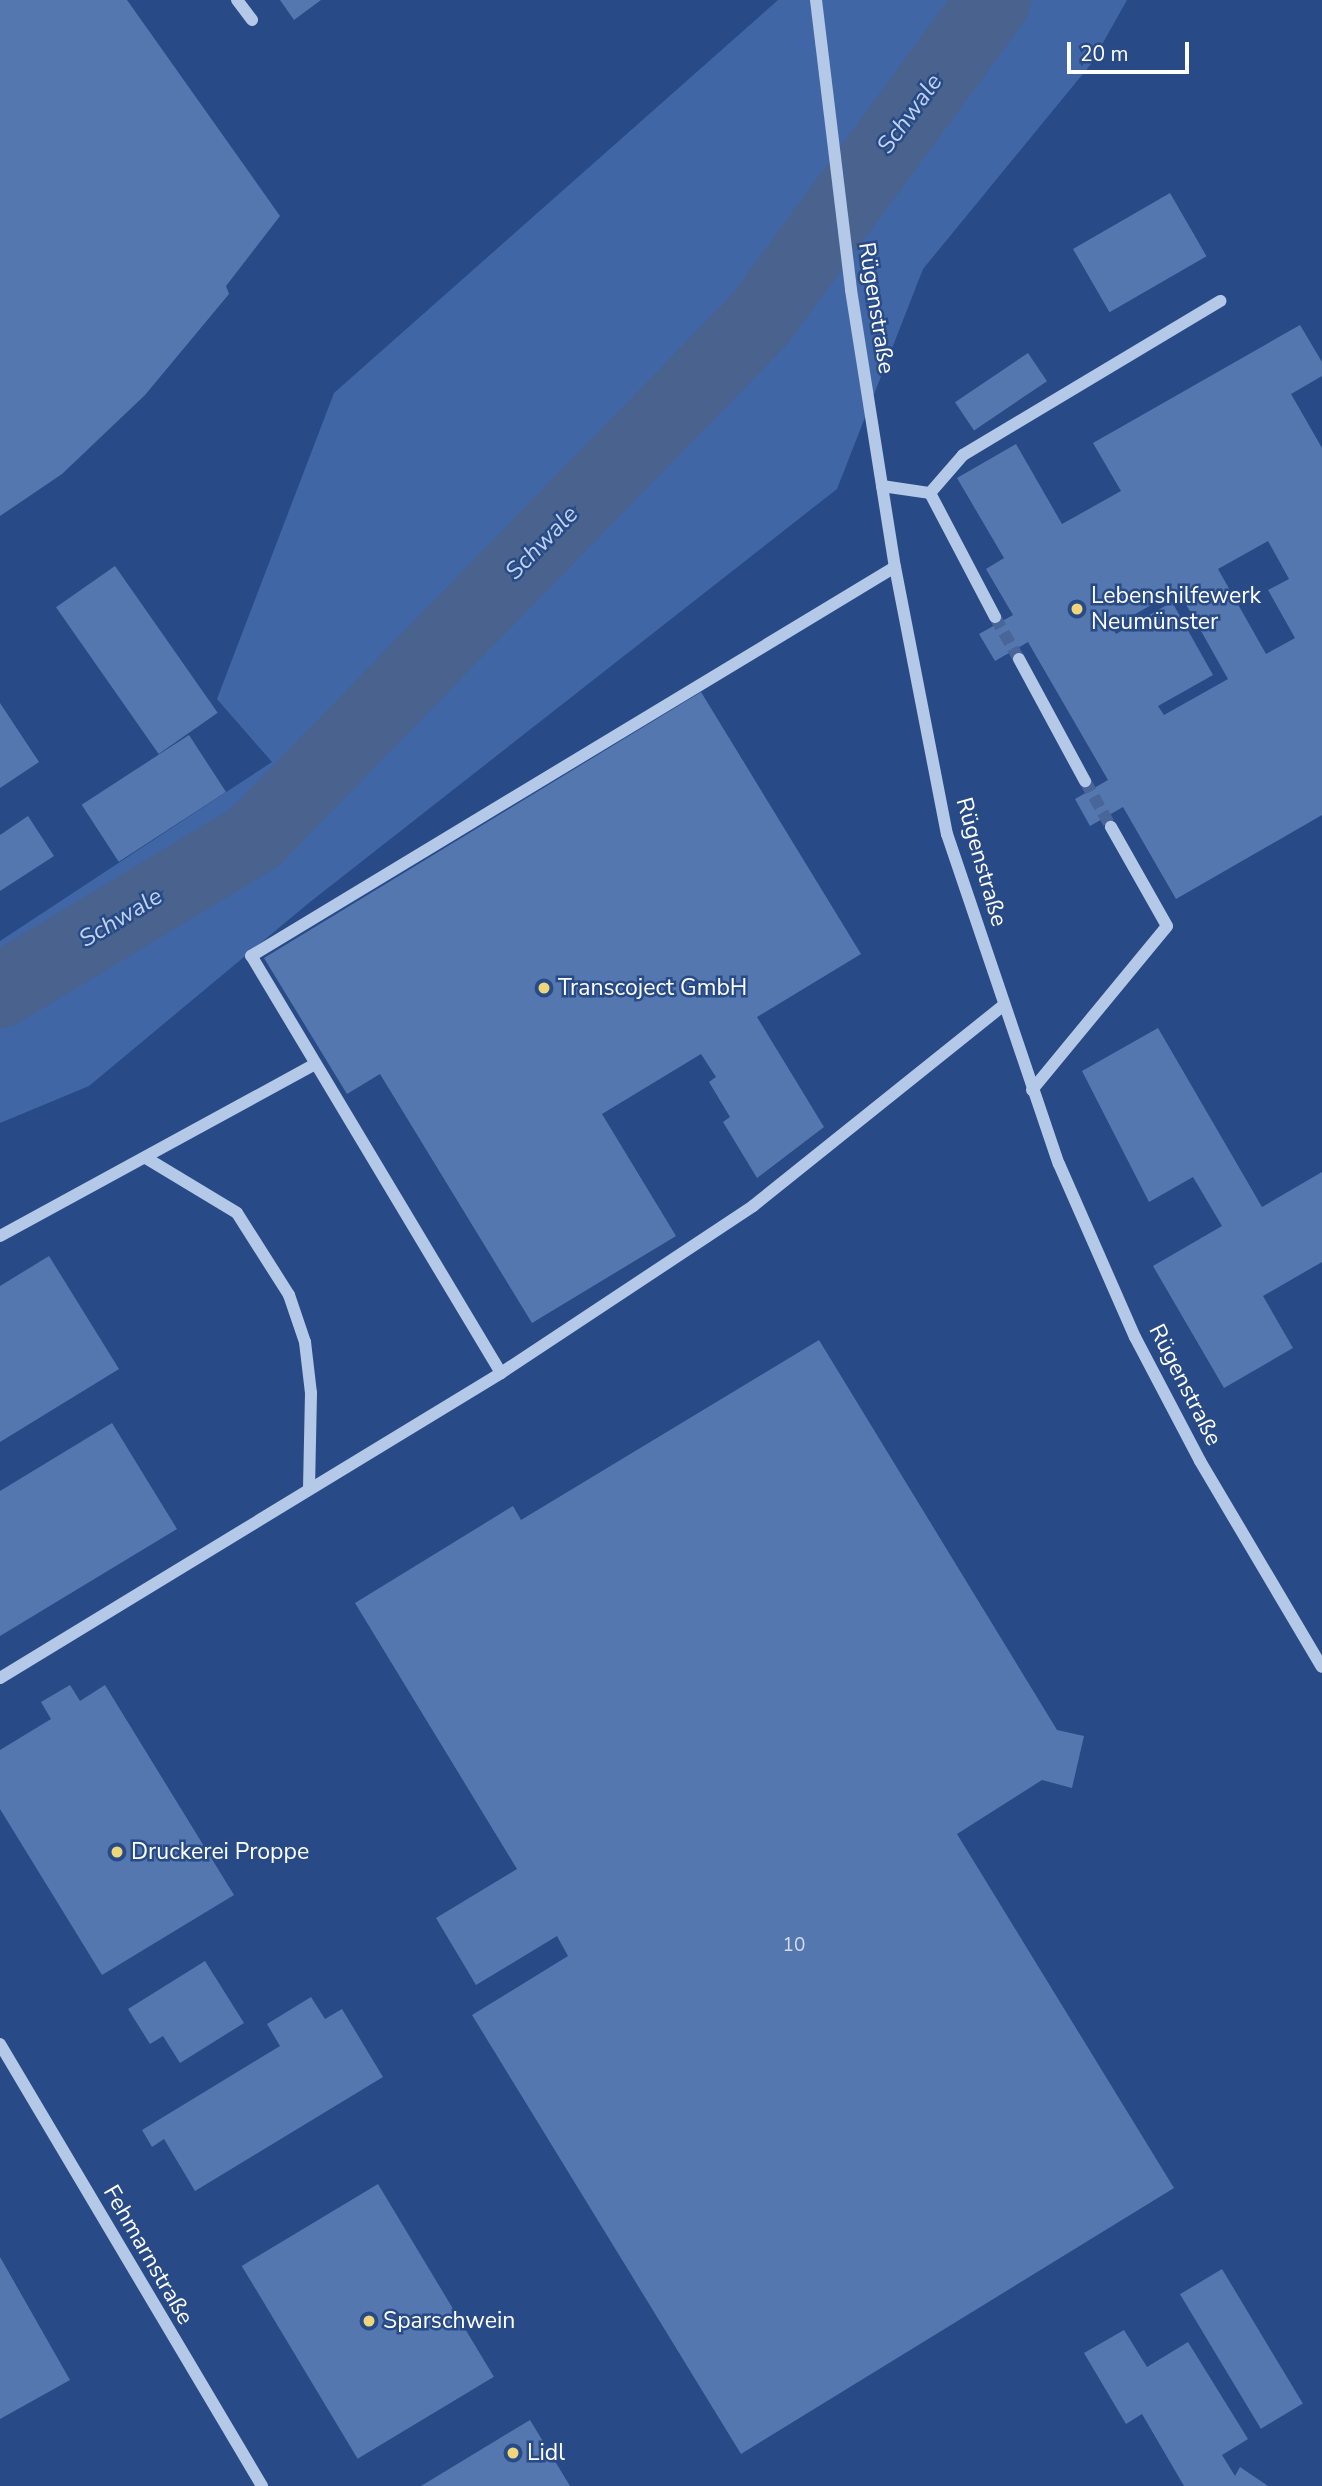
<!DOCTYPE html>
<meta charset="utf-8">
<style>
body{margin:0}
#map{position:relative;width:1322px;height:2486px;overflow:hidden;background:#284b87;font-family:"Nunito Sans",sans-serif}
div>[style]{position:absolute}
.green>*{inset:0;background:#4066a5}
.river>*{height:74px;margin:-37px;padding:0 37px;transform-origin:37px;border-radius:37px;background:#4a628e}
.building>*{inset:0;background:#5577b0;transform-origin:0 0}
.minor-tunnel>*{height:12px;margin-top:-6px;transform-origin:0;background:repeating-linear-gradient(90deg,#486699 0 12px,transparent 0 18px)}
.minor>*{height:12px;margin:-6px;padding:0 6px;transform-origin:6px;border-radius:6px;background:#b4c8e8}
.dots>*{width:19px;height:19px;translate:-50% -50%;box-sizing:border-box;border:4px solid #284b87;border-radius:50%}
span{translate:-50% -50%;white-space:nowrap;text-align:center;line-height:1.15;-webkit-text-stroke:5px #284b87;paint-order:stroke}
.number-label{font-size:19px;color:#d4ddeb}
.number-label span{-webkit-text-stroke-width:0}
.street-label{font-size:23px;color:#fff}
.poi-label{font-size:23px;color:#fff}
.left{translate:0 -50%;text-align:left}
.water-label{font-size:24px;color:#c0d2ef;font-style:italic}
.scale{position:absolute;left:1067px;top:42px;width:122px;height:32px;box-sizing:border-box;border:4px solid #fff;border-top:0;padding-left:9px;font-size:21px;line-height:24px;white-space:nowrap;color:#fff;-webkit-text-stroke:5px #284b87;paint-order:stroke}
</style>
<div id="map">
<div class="green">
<div style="clip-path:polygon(778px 0,1127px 0,1091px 64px,923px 269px,837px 489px,310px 902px,89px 1086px,0 1123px,0 941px,272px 762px,217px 699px,334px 393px)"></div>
</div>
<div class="river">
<div style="left:0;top:991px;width:298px;rotate:-31.1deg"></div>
<div style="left:255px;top:837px;width:722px;rotate:-45.73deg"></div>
<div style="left:759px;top:320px;width:397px;rotate:-53.7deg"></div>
</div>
<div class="building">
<div style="clip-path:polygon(0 0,127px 0,280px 216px,226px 286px,229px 294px,145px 395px,62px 474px,0 516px)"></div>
<div style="clip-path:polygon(280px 0,321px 0,294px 20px)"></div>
<div style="left:1170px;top:193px;width:73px;height:112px;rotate:60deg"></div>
<div style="clip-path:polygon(evenodd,1300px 325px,1322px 362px,1322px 376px,1291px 394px,1322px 448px,1322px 815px,1176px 899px,1123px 807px,1090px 826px,1075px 799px,1108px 780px,1028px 642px,995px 661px,979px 634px,1013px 615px,986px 569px,1004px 558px,957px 478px,1016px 444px,1062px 524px,1121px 491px,1093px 443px,1300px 325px,1268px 541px,1289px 579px,1268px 590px,1295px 638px,1266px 654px,1218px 569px,1268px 541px,1300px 325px,1178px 590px,1228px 679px,1164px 715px,1158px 706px,1213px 675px,1172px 602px,1116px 634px,1112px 627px,1178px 590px)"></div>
<div style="left:1028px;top:353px;width:34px;height:88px;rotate:56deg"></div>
<div style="left:115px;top:566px;width:179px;height:72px;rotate:55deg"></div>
<div style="clip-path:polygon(701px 692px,861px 954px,757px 1017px,824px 1127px,757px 1178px,723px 1122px,730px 1117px,709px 1082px,716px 1077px,701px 1054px,602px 1114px,676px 1236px,532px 1323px,380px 1074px,347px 1094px,264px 958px)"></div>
<div style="clip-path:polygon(0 703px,39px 762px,0 788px)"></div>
<div style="left:189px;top:735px;width:68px;height:128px;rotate:57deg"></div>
<div style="clip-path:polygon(28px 816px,54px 856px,0 891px,0 835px)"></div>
<div style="clip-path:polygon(1158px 1028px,1262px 1207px,1322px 1172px,1322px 1262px,1263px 1296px,1293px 1348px,1224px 1388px,1153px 1266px,1222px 1226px,1193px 1177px,1149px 1202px,1082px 1071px)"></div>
<div style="clip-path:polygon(49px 1256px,119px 1369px,0 1442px,0 1286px)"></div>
<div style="clip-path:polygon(819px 1340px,1057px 1730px,1084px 1736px,1072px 1788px,1042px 1780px,957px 1834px,1174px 2188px,741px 2454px,472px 2015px,568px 1956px,557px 1936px,476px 1985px,436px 1918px,517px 1869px,355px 1603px,513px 1506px,521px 1520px)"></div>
<div style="clip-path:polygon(112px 1423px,177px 1529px,0 1636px,0 1491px)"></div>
<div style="clip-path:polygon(70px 1685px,80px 1701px,105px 1685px,234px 1895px,102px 1975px,0 1809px,0 1750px,51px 1719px,41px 1702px)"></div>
<div style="clip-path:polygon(205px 1961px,244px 2023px,180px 2063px,163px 2036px,150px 2044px,128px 2009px)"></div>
<div style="clip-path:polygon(311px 1997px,325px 2019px,342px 2009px,383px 2077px,195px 2191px,164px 2139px,152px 2147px,142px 2130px,280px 2046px,267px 2024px)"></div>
<div style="left:378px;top:2184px;width:225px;height:159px;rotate:59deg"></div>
<div style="clip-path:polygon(0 2257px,70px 2380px,0 2419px)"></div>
<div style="left:1222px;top:2269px;width:157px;height:49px;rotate:59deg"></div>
<div style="clip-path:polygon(1124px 2330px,1147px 2367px,1188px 2342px,1248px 2439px,1222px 2455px,1235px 2476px,1240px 2467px,1268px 2486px,1184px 2486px,1142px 2414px,1126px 2424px,1084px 2353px)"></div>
<div style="clip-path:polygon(530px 2420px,570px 2486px,421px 2486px)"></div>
</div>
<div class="minor-tunnel">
<div style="left:995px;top:617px;width:48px;rotate:60.3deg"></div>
<div style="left:1085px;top:781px;width:53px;rotate:60.5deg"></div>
</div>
<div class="minor">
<div style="left:237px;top:0;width:25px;rotate:53deg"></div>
<div style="left:816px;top:0;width:292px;rotate:83.1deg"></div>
<div style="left:851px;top:290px;width:280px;rotate:81deg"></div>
<div style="left:895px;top:567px;width:272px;rotate:79deg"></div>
<div style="left:947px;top:834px;width:348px;rotate:71.3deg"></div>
<div style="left:1059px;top:1164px;width:189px;rotate:66.3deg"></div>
<div style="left:1135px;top:1337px;width:140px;rotate:62.3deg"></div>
<div style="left:1200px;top:1461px;width:239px;rotate:59.4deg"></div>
<div style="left:882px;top:486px;width:49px;rotate:8.3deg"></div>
<div style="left:930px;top:493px;width:50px;rotate:-49deg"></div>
<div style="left:963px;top:455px;width:300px;rotate:-30.9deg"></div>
<div style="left:930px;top:493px;width:140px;rotate:62.3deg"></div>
<div style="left:1019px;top:659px;width:139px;rotate:61.6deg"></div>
<div style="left:1032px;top:1090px;width:212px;rotate:-50.5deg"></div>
<div style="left:1167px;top:926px;width:114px;rotate:-119.5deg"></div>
<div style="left:146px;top:1158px;width:106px;rotate:31.1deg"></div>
<div style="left:237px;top:1213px;width:97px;rotate:57.6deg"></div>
<div style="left:289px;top:1295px;width:50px;rotate:71.2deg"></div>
<div style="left:305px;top:1342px;width:51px;rotate:83.3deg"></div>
<div style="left:311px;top:1393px;width:96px;rotate:91.2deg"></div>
<div style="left:0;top:1236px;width:357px;rotate:-28.6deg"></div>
<div style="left:501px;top:1373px;width:486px;rotate:-120.9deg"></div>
<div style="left:251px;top:956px;width:752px;rotate:-31.13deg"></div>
<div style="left:0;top:1678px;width:587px;rotate:-31.33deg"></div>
<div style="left:501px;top:1373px;width:302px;rotate:-33.5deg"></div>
<div style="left:753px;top:1206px;width:320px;rotate:-38.7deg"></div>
<div style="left:0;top:2044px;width:514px;rotate:59.34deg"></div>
</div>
<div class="dots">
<div style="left:1077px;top:609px;background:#f0d67a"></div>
<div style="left:544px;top:988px;background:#f0d67a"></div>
<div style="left:117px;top:1852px;background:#f0d67a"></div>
<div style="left:369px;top:2321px;background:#f0d67a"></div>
<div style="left:513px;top:2453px;background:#f0d67a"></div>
</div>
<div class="number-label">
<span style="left:794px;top:1946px">10</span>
</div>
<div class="street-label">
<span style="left:876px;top:308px;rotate:81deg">Rügenstraße</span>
<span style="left:981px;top:862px;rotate:74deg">Rügenstraße</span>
<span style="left:1185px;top:1385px;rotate:63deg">Rügenstraße</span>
<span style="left:148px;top:2255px;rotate:60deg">Fehmarnstraße</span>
</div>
<div class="poi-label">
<span class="left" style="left:1091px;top:609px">Lebenshilfewerk<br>Neumünster</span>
<span class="left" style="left:558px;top:988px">Transcoject GmbH</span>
<span class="left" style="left:131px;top:1852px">Druckerei Proppe</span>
<span class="left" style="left:383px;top:2321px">Sparschwein</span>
<span class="left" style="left:527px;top:2453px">Lidl</span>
</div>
<div class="water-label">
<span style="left:910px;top:114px;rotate:-54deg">Schwale</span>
<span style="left:542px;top:543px;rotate:-46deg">Schwale</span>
<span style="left:121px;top:918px;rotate:-31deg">Schwale</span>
</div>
<div class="scale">20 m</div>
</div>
